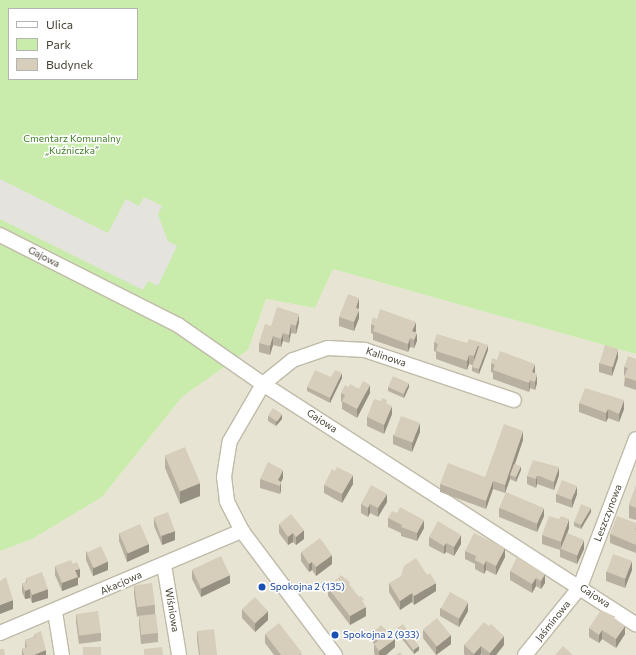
<!DOCTYPE html>
<meta charset="utf-8">
<style>
body{margin:0}
#map{position:relative;width:636px;height:655px;overflow:hidden;background:#f4f1e6;font-family:Commissioner,sans-serif}
div>[style]{position:absolute}
.residential>*{inset:0;background:#e8e4d4}
.green>*{inset:0;background:#c9ebac}
.parking>*{inset:0;background:#e5e3de}
.roads{filter:drop-shadow(1px 0 #c0baa8) drop-shadow(-1px 0 #c0baa8) drop-shadow(0 1px #c0baa8) drop-shadow(0 -1px #c0baa8)}
.minor>*{height:14px;margin:-7px;padding:0 7px;transform-origin:7px;border-radius:7px;background:#fff}
.wall>*{inset:0;background:#b8b1a1}
.shaded-wall>*{inset:0;background:#969083}
.building>*{inset:0;background:#d6cebb;transform-origin:0 0}
.dots>*{width:11px;height:11px;translate:-50% -50%;box-sizing:border-box;border:2px solid #fff;border-radius:50%}
span{translate:-50% -50%;white-space:nowrap;text-align:center;line-height:1.15;-webkit-text-stroke:3px #fff;paint-order:stroke}
.park-label{font-size:10px;color:#3f7d25}
.street-label{font-size:10px;color:#474235}
.transit-label{font-size:10px;color:#164399}
.left{translate:0 -50%;text-align:left}
.legend{position:absolute;left:8px;top:8px;width:130px;height:72px;box-sizing:border-box;background:#fff;border:1px solid #b5b3ae;margin:0;padding:5px 7px;list-style:none;font-size:12px;color:#474235}
.legend li{display:flex;align-items:center;gap:8px;height:20px}
.legend b{width:20px;border:1px solid #b5b3ae}
</style>
<div id="map">
<div class="residential">
<div style="clip-path:polygon(333px 269px,636px 354px,636px 655px,0 655px,0 551px,32px 539px,102px 497px,182px 397px,248px 350px,266px 299px,315px 308px)"></div>
</div>
<div class="green">
<div style="clip-path:polygon(evenodd,0 0,636px 0,636px 354px,333px 269px,315px 308px,266px 299px,248px 350px,182px 397px,102px 497px,32px 539px,0 551px,0 0,9px 9px,137px 9px,137px 79px,9px 79px,9px 9px)"></div>
</div>
<div class="parking">
<div style="clip-path:polygon(0 179px,108px 233px,126px 199px,139px 206px,144px 197px,162px 206px,158px 215px,168px 241px,177px 246px,158px 286px,148px 281px,143px 290px,0 219px)"></div>
</div>
<div class="roads">
<div class="minor">
<div style="left:0;top:235px;width:199px;rotate:26.8deg"></div>
<div style="left:178px;top:325px;width:103px;rotate:34.8deg"></div>
<div style="left:263px;top:384px;width:444px;rotate:32.8deg"></div>
<div style="left:164px;top:565px;width:91px;rotate:80.5deg"></div>
<div style="left:55px;top:612px;width:44px;rotate:80.8deg"></div>
<div style="left:0;top:633px;width:263px;rotate:-22.9deg"></div>
<div style="left:335px;top:655px;width:155px;rotate:-126.9deg"></div>
<div style="left:242px;top:531px;width:34px;rotate:-117deg"></div>
<div style="left:227px;top:501px;width:24px;rotate:-97deg"></div>
<div style="left:224px;top:477px;width:36px;rotate:-81deg"></div>
<div style="left:230px;top:441px;width:66px;rotate:-59.9deg"></div>
<div style="left:263px;top:384px;width:38px;rotate:-39deg"></div>
<div style="left:293px;top:360px;width:37px;rotate:-19deg"></div>
<div style="left:328px;top:348px;width:37px;rotate:3deg"></div>
<div style="left:365px;top:350px;width:157px;rotate:18.6deg"></div>
<div style="left:525px;top:655px;width:87px;rotate:-51deg"></div>
<div style="left:580px;top:587px;width:158px;rotate:-69.3deg"></div>
</div>
</div>
<div class="wall">
<div style="clip-path:polygon(359px 307px,358px 309px,359px 318px,354px 331px,339px 326px,339px 317px)"></div>
<div style="clip-path:polygon(299px 322px,296px 334px,291px 333px,289px 343px,283px 341px,281px 347px,273px 345px,270px 355px,259px 352px,259px 343px,271px 326px)"></div>
<div style="clip-path:polygon(371px 324px,416px 331px,415px 332px,417px 341px,414px 348px,410px 347px,408px 352px,373px 340px,373px 334px,371px 333px)"></div>
<div style="clip-path:polygon(434px 342px,488px 350px,479px 374px,472px 371px,472px 365px,469px 364px,467px 370px,436px 359px,436px 352px,434px 351px)"></div>
<div style="clip-path:polygon(618px 358px,612px 376px,599px 372px,599px 363px)"></div>
<div style="clip-path:polygon(636px 359px,636px 390px,624px 386px,625px 376px,624px 375px,624px 367px)"></div>
<div style="clip-path:polygon(491px 363px,535px 372px,535px 373px,537px 383px,535px 390px,530px 388px,529px 392px,493px 379px,493px 373px,491px 372px)"></div>
<div style="clip-path:polygon(331px 377px,342px 378px,330px 403px,307px 391px,307px 387px)"></div>
<div style="clip-path:polygon(349px 387px,359px 389px,370px 393px,357px 418px,342px 409px,342px 402px,341px 401px,341px 393px)"></div>
<div style="clip-path:polygon(388px 387px,409px 387px,404px 398px,388px 391px)"></div>
<div style="clip-path:polygon(579px 403px,624px 409px,619px 422px,608px 418px,606px 422px,579px 412px)"></div>
<div style="clip-path:polygon(387px 404px,392px 414px,384px 434px,367px 426px,367px 417px)"></div>
<div style="clip-path:polygon(268px 416px,282px 419px,276px 426px,268px 421px)"></div>
<div style="clip-path:polygon(420px 432px,412px 452px,393px 444px,393px 435px)"></div>
<div style="clip-path:polygon(523px 440px,515px 464px,521px 470px,516px 482px,510px 479px,505px 493px,493px 489px,486px 509px,440px 492px,440px 484px,485px 477px)"></div>
<div style="clip-path:polygon(165px 455px,200px 496px,180px 504px,165px 468px)"></div>
<div style="clip-path:polygon(559px 475px,554px 490px,537px 484px,536px 488px,527px 484px,527px 476px)"></div>
<div style="clip-path:polygon(283px 478px,281px 482px,281px 490px,280px 494px,260px 488px,260px 479px)"></div>
<div style="clip-path:polygon(353px 484px,342px 503px,324px 493px,324px 485px)"></div>
<div style="clip-path:polygon(636px 486px,636px 520px,629px 518px,629px 505px)"></div>
<div style="clip-path:polygon(556px 494px,577px 494px,572px 508px,556px 502px)"></div>
<div style="clip-path:polygon(387px 502px,378px 517px,370px 513px,368px 517px,361px 513px,361px 504px)"></div>
<div style="clip-path:polygon(499px 508px,544px 516px,537px 532px,499px 517px)"></div>
<div style="clip-path:polygon(591px 512px,581px 529px,574px 526px,574px 522px)"></div>
<div style="clip-path:polygon(397px 513px,424px 528px,417px 541px,401px 536px,401px 533px,388px 527px,388px 518px)"></div>
<div style="clip-path:polygon(154px 517px,175px 540px,162px 545px,154px 526px)"></div>
<div style="clip-path:polygon(636px 523px,636px 553px,610px 543px,610px 534px)"></div>
<div style="clip-path:polygon(279px 524px,304px 539px,296px 545px,293px 542px,288px 545px,279px 533px)"></div>
<div style="clip-path:polygon(569px 528px,567px 533px,584px 549px,577px 564px,560px 557px,560px 550px,542px 544px,542px 535px)"></div>
<div style="clip-path:polygon(119px 533px,149px 552px,127px 562px,119px 541px)"></div>
<div style="clip-path:polygon(429px 537px,461px 544px,454px 556px,446px 552px,444px 554px,429px 546px)"></div>
<div style="clip-path:polygon(86px 551px,108px 570px,93px 576px,86px 560px)"></div>
<div style="clip-path:polygon(465px 551px,505px 557px,496px 575px,486px 570px,484px 574px,475px 569px,475px 564px,465px 559px)"></div>
<div style="clip-path:polygon(301px 552px,332px 564px,316px 576px,312px 570px,309px 572px,301px 561px)"></div>
<div style="clip-path:polygon(73px 564px,80px 577px,78px 578px,78px 585px,62px 591px,55px 575px,55px 566px)"></div>
<div style="clip-path:polygon(192px 570px,230px 583px,201px 597px,192px 579px)"></div>
<div style="clip-path:polygon(632px 570px,625px 588px,606px 581px,606px 572px)"></div>
<div style="clip-path:polygon(510px 571px,545px 574px,545px 583px,541px 589px,536px 586px,532px 593px,510px 580px)"></div>
<div style="clip-path:polygon(26px 578px,48px 598px,32px 603px,30px 598px,25px 599px,22px 592px,22px 584px,26px 582px)"></div>
<div style="clip-path:polygon(389px 583px,436px 591px,414px 605px,412px 602px,400px 610px,389px 592px)"></div>
<div style="clip-path:polygon(134px 586px,155px 605px,155px 614px,158px 633px,158px 642px,141px 644px,139px 624px,139px 616px,137px 617px,134px 594px)"></div>
<div style="clip-path:polygon(350px 586px,364px 604px,366px 616px,350px 625px,328px 596px,328px 588px)"></div>
<div style="clip-path:polygon(440px 608px,468px 611px,459px 627px,440px 616px)"></div>
<div style="clip-path:polygon(242px 609px,268px 620px,255px 632px,242px 618px)"></div>
<div style="clip-path:polygon(76px 614px,101px 633px,101px 641px,79px 644px,76px 622px)"></div>
<div style="clip-path:polygon(616px 619px,625px 634px,616px 648px,602px 639px,599px 643px,589px 637px,589px 628px)"></div>
<div style="clip-path:polygon(489px 626px,504px 645px,496px 655px,482px 655px,481px 654px,480px 655px,465px 655px,464px 654px,464px 645px)"></div>
<div style="clip-path:polygon(397px 628px,419px 650px,414px 654px,397px 633px)"></div>
<div style="clip-path:polygon(423px 630px,451px 644px,436px 655px,423px 638px)"></div>
<div style="clip-path:polygon(197px 631px,217px 655px,199px 655px,197px 640px)"></div>
<div style="clip-path:polygon(372px 633px,395px 647px,386px 655px,375px 655px,374px 653px,374px 644px,372px 641px)"></div>
<div style="clip-path:polygon(34px 634px,46px 655px,22px 655px,22px 649px,25px 648px,25px 640px,34px 637px)"></div>
<div style="clip-path:polygon(265px 634px,302px 655px,274px 655px,265px 643px)"></div>
</div>
<div class="shaded-wall">
<div style="clip-path:polygon(359px 298px,359px 307px,356px 315px,356px 307px)"></div>
<div style="clip-path:polygon(359px 310px,359px 318px,354px 331px,354px 322px)"></div>
<div style="clip-path:polygon(299px 314px,299px 322px,296px 334px,296px 326px)"></div>
<div style="clip-path:polygon(416px 322px,416px 331px,412px 340px,412px 331px)"></div>
<div style="clip-path:polygon(291px 324px,291px 333px,289px 343px,289px 335px)"></div>
<div style="clip-path:polygon(283px 333px,283px 341px,281px 347px,281px 339px)"></div>
<div style="clip-path:polygon(417px 333px,417px 341px,414px 348px,414px 340px)"></div>
<div style="clip-path:polygon(273px 336px,273px 345px,270px 355px,270px 346px)"></div>
<div style="clip-path:polygon(410px 338px,410px 347px,408px 352px,408px 344px)"></div>
<div style="clip-path:polygon(479px 342px,479px 351px,474px 365px,474px 356px)"></div>
<div style="clip-path:polygon(488px 345px,488px 350px,479px 374px,479px 369px)"></div>
<div style="clip-path:polygon(618px 349px,618px 358px,612px 376px,612px 367px)"></div>
<div style="clip-path:polygon(469px 355px,469px 364px,467px 370px,467px 361px)"></div>
<div style="clip-path:polygon(535px 364px,535px 372px,532px 381px,532px 372px)"></div>
<div style="clip-path:polygon(342px 373px,342px 378px,330px 403px,330px 398px)"></div>
<div style="clip-path:polygon(537px 374px,537px 383px,535px 390px,535px 382px)"></div>
<div style="clip-path:polygon(530px 380px,530px 388px,529px 392px,529px 383px)"></div>
<div style="clip-path:polygon(409px 383px,409px 387px,404px 398px,404px 394px)"></div>
<div style="clip-path:polygon(370px 385px,370px 393px,357px 418px,357px 409px)"></div>
<div style="clip-path:polygon(624px 400px,624px 409px,619px 422px,619px 414px)"></div>
<div style="clip-path:polygon(392px 406px,392px 414px,384px 434px,384px 425px)"></div>
<div style="clip-path:polygon(608px 409px,608px 418px,606px 422px,606px 413px)"></div>
<div style="clip-path:polygon(282px 414px,282px 419px,276px 426px,276px 422px)"></div>
<div style="clip-path:polygon(420px 423px,420px 432px,412px 452px,412px 443px)"></div>
<div style="clip-path:polygon(523px 431px,523px 440px,511px 475px,510px 475px,510px 479px,505px 493px,505px 485px)"></div>
<div style="clip-path:polygon(521px 466px,521px 470px,516px 482px,516px 477px)"></div>
<div style="clip-path:polygon(559px 467px,559px 475px,554px 490px,554px 482px)"></div>
<div style="clip-path:polygon(283px 470px,283px 478px,281px 482px,281px 490px,280px 494px,280px 486px,278px 480px)"></div>
<div style="clip-path:polygon(353px 475px,353px 484px,342px 503px,342px 494px)"></div>
<div style="clip-path:polygon(537px 475px,537px 484px,536px 488px,536px 479px)"></div>
<div style="clip-path:polygon(493px 481px,493px 489px,486px 509px,486px 501px)"></div>
<div style="clip-path:polygon(200px 483px,200px 496px,180px 504px,180px 491px)"></div>
<div style="clip-path:polygon(577px 486px,577px 494px,572px 508px,572px 500px)"></div>
<div style="clip-path:polygon(387px 494px,387px 502px,378px 517px,378px 508px)"></div>
<div style="clip-path:polygon(370px 504px,370px 513px,368px 517px,368px 508px)"></div>
<div style="clip-path:polygon(544px 508px,544px 516px,537px 532px,537px 524px)"></div>
<div style="clip-path:polygon(591px 508px,591px 512px,581px 529px,581px 525px)"></div>
<div style="clip-path:polygon(569px 519px,569px 528px,562px 549px,561px 549px,561px 542px)"></div>
<div style="clip-path:polygon(424px 520px,424px 528px,417px 541px,417px 533px)"></div>
<div style="clip-path:polygon(304px 530px,304px 539px,296px 545px,296px 537px)"></div>
<div style="clip-path:polygon(175px 531px,175px 540px,162px 545px,162px 536px)"></div>
<div style="clip-path:polygon(293px 533px,293px 542px,288px 545px,288px 537px)"></div>
<div style="clip-path:polygon(461px 535px,461px 544px,454px 556px,454px 547px)"></div>
<div style="clip-path:polygon(584px 540px,584px 549px,577px 564px,577px 556px)"></div>
<div style="clip-path:polygon(446px 543px,446px 552px,444px 554px,444px 546px)"></div>
<div style="clip-path:polygon(149px 544px,149px 552px,127px 562px,127px 553px)"></div>
<div style="clip-path:polygon(505px 548px,505px 557px,496px 575px,496px 566px)"></div>
<div style="clip-path:polygon(332px 555px,332px 564px,316px 576px,316px 567px)"></div>
<div style="clip-path:polygon(108px 561px,108px 570px,93px 576px,93px 567px)"></div>
<div style="clip-path:polygon(486px 561px,486px 570px,484px 574px,484px 565px)"></div>
<div style="clip-path:polygon(632px 561px,632px 570px,625px 588px,625px 579px)"></div>
<div style="clip-path:polygon(312px 562px,312px 570px,309px 572px,309px 564px)"></div>
<div style="clip-path:polygon(80px 569px,80px 577px,78px 578px,78px 585px,62px 591px,62px 583px,75px 570px)"></div>
<div style="clip-path:polygon(545px 574px,545px 583px,541px 589px,541px 581px)"></div>
<div style="clip-path:polygon(230px 575px,230px 583px,201px 597px,201px 589px)"></div>
<div style="clip-path:polygon(536px 578px,536px 586px,532px 593px,532px 584px)"></div>
<div style="clip-path:polygon(436px 583px,436px 591px,414px 605px,414px 596px)"></div>
<div style="clip-path:polygon(30px 589px,30px 598px,25px 599px,25px 591px)"></div>
<div style="clip-path:polygon(48px 589px,48px 598px,32px 603px,32px 595px)"></div>
<div style="clip-path:polygon(412px 593px,412px 602px,400px 610px,400px 601px)"></div>
<div style="clip-path:polygon(13px 600px,13px 609px,0 614px,0 605px)"></div>
<div style="clip-path:polygon(468px 602px,468px 611px,459px 627px,459px 618px)"></div>
<div style="clip-path:polygon(366px 607px,366px 616px,350px 625px,350px 616px)"></div>
<div style="clip-path:polygon(268px 611px,268px 620px,255px 632px,255px 624px)"></div>
<div style="clip-path:polygon(625px 626px,625px 634px,616px 648px,616px 639px)"></div>
<div style="clip-path:polygon(602px 630px,602px 639px,599px 643px,599px 635px)"></div>
<div style="clip-path:polygon(451px 635px,451px 644px,436px 655px,436px 647px)"></div>
<div style="clip-path:polygon(504px 636px,504px 645px,496px 655px,490px 655px,490px 653px)"></div>
<div style="clip-path:polygon(395px 639px,395px 647px,386px 655px,379px 655px,379px 651px)"></div>
<div style="clip-path:polygon(419px 646px,419px 650px,414px 654px,414px 650px)"></div>
<div style="clip-path:polygon(481px 646px,481px 654px,480px 655px,474px 655px,474px 654px)"></div>
<div style="clip-path:polygon(46px 650px,46px 655px,34px 655px)"></div>
</div>
<div class="building">
<div style="clip-path:polygon(348px 294px,359px 298px,356px 307px,359px 310px,354px 322px,339px 317px)"></div>
<div style="clip-path:polygon(277px 307px,299px 314px,296px 326px,291px 324px,289px 335px,283px 333px,281px 339px,273px 336px,270px 346px,259px 343px,265px 324px,271px 326px)"></div>
<div style="clip-path:polygon(380px 309px,416px 322px,412px 331px,417px 333px,414px 340px,410px 338px,408px 344px,373px 331px,375px 326px,371px 324px,373px 317px,377px 319px)"></div>
<div style="clip-path:polygon(437px 334px,467px 343px,469px 339px,479px 342px,474px 356px,469px 355px,467px 361px,436px 351px,438px 344px,434px 342px)"></div>
<div style="clip-path:polygon(470px 339px,488px 345px,479px 369px,472px 367px,479px 346px,477px 346px,479px 342px)"></div>
<div style="left:605px;top:345px;width:14px;height:19px;rotate:17deg"></div>
<div style="clip-path:polygon(500px 351px,535px 364px,532px 372px,537px 374px,535px 382px,530px 380px,529px 383px,493px 370px,495px 365px,491px 363px,492px 358px,497px 360px)"></div>
<div style="clip-path:polygon(628px 356px,636px 359px,636px 381px,624px 377px,628px 368px,624px 367px)"></div>
<div style="clip-path:polygon(315px 370px,331px 377px,335px 370px,342px 373px,330px 398px,307px 387px)"></div>
<div style="left:393px;top:376px;width:17px;height:12px;rotate:24deg"></div>
<div style="clip-path:polygon(363px 381px,370px 385px,357px 409px,342px 401px,345px 395px,341px 393px,345px 385px,349px 387px,350px 384px,359px 389px)"></div>
<div style="clip-path:polygon(585px 388px,624px 400px,619px 414px,608px 409px,606px 413px,579px 403px)"></div>
<div style="clip-path:polygon(382px 398px,387px 400px,386px 403px,392px 406px,384px 425px,367px 417px,374px 399px,381px 401px)"></div>
<div style="left:273px;top:408px;width:11px;height:9px;rotate:34deg"></div>
<div style="left:401px;top:416px;width:20px;height:21px;rotate:20deg"></div>
<div style="clip-path:polygon(504px 424px,523px 431px,505px 485px,493px 481px,486px 501px,440px 484px,448px 463px,485px 477px)"></div>
<div style="left:185px;top:447px;width:39px;height:22px;rotate:67deg"></div>
<div style="clip-path:polygon(533px 460px,559px 467px,554px 482px,537px 475px,536px 479px,527px 476px)"></div>
<div style="clip-path:polygon(268px 462px,283px 470px,278px 480px,281px 482px,280px 486px,260px 479px)"></div>
<div style="clip-path:polygon(514px 464px,521px 466px,516px 477px,510px 475px)"></div>
<div style="clip-path:polygon(337px 467px,353px 475px,342px 494px,324px 485px,332px 469px,335px 471px)"></div>
<div style="left:562px;top:480px;width:16px;height:15px;rotate:22deg"></div>
<div style="clip-path:polygon(371px 485px,387px 494px,378px 508px,370px 504px,368px 508px,361px 504px)"></div>
<div style="clip-path:polygon(636px 486px,636px 508px,629px 505px)"></div>
<div style="left:506px;top:492px;width:41px;height:17px;rotate:23deg"></div>
<div style="clip-path:polygon(581px 504px,591px 508px,581px 525px,574px 522px)"></div>
<div style="clip-path:polygon(400px 507px,424px 520px,417px 533px,401px 527px,402px 525px,388px 518px,392px 511px,397px 513px)"></div>
<div style="left:168px;top:512px;width:20px;height:15px;rotate:70deg"></div>
<div style="clip-path:polygon(291px 514px,304px 530px,296px 537px,293px 533px,288px 537px,279px 524px)"></div>
<div style="clip-path:polygon(549px 516px,559px 519px,561px 516px,569px 519px,561px 542px,542px 535px)"></div>
<div style="clip-path:polygon(617px 516px,636px 523px,636px 528px,635px 530px,636px 530px,636px 545px,610px 534px)"></div>
<div style="clip-path:polygon(438px 521px,461px 535px,454px 547px,446px 543px,444px 546px,429px 537px)"></div>
<div style="left:140px;top:524px;width:22px;height:23px;rotate:66deg"></div>
<div style="clip-path:polygon(474px 533px,505px 548px,496px 566px,486px 561px,484px 565px,475px 560px,476px 556px,465px 551px)"></div>
<div style="left:567px;top:533px;width:18px;height:17px;rotate:22deg"></div>
<div style="clip-path:polygon(320px 538px,332px 555px,316px 567px,312px 562px,309px 564px,301px 552px)"></div>
<div style="left:101px;top:546px;width:17px;height:16px;rotate:65deg"></div>
<div style="left:613px;top:554px;width:20px;height:19px;rotate:20deg"></div>
<div style="left:221px;top:556px;width:21px;height:32px;rotate:65deg"></div>
<div style="clip-path:polygon(517px 557px,545px 574px,541px 581px,536px 578px,532px 584px,510px 571px)"></div>
<div style="clip-path:polygon(416px 558px,427px 575px,430px 573px,436px 583px,414px 596px,412px 593px,400px 601px,389px 583px,401px 576px,404px 566px)"></div>
<div style="clip-path:polygon(71px 560px,73px 564px,77px 562px,80px 569px,75px 570px,78px 577px,62px 583px,55px 566px)"></div>
<div style="clip-path:polygon(42px 572px,48px 589px,32px 595px,30px 589px,25px 591px,22px 584px,27px 582px,26px 578px)"></div>
<div style="clip-path:polygon(341px 575px,350px 582px,349px 584px,359px 597px,361px 596px,364px 599px,362px 601px,366px 607px,350px 616px,328px 588px)"></div>
<div style="clip-path:polygon(6px 577px,13px 600px,0 605px,0 581px)"></div>
<div style="left:152px;top:583px;width:22px;height:18px;rotate:82deg"></div>
<div style="left:450px;top:592px;width:21px;height:19px;rotate:29deg"></div>
<div style="left:255px;top:597px;width:19px;height:18px;rotate:47deg"></div>
<div style="clip-path:polygon(601px 610px,616px 617px,614px 618px,625px 626px,616px 639px,602px 630px,599px 635px,589px 628px)"></div>
<div style="left:98px;top:611px;width:22px;height:22px;rotate:82deg"></div>
<div style="left:156px;top:614px;width:19px;height:17px;rotate:84deg"></div>
<div style="left:437px;top:618px;width:22px;height:18px;rotate:51deg"></div>
<div style="clip-path:polygon(484px 622px,489px 626px,491px 624px,504px 636px,490px 653px,481px 646px,474px 654px,464px 645px)"></div>
<div style="clip-path:polygon(279px 623px,302px 653px,299px 655px,281px 655px,265px 634px)"></div>
<div style="left:403px;top:624px;width:27px;height:7px;rotate:54deg"></div>
<div style="clip-path:polygon(381px 625px,395px 639px,379px 651px,374px 644px,378px 641px,372px 633px)"></div>
<div style="left:214px;top:629px;width:26px;height:17px;rotate:83deg"></div>
<div style="clip-path:polygon(41px 631px,46px 650px,34px 655px,24px 655px,22px 649px,27px 647px,25px 640px,35px 637px,34px 634px)"></div>
<div style="clip-path:polygon(563px 646px,573px 655px,555px 655px)"></div>
<div style="left:83px;top:647px;width:18px;height:8px"></div>
<div style="clip-path:polygon(162px 647px,163px 655px,144px 655px,144px 649px)"></div>
<div style="clip-path:polygon(0 649px,4px 649px,5px 655px,0 655px)"></div>
<div style="clip-path:polygon(400px 652px,402px 655px,396px 655px)"></div>
</div>
<div class="dots">
<div style="left:262px;top:587px;background:#1a4fb4"></div>
<div style="left:335px;top:635px;background:#1a4fb4"></div>
</div>
<div class="park-label">
<span style="left:72px;top:144px">Cmentarz Komunalny<br>„Kuźniczka”</span>
</div>
<div class="street-label">
<span style="left:44px;top:257px;rotate:27deg">Gajowa</span>
<span style="left:386px;top:357px;rotate:18deg">Kalinowa</span>
<span style="left:322px;top:421px;rotate:33deg">Gajowa</span>
<span style="left:608px;top:513px;rotate:-69deg">Leszczynowa</span>
<span style="left:121px;top:583px;rotate:-24deg">Akacjowa</span>
<span style="left:595px;top:596px;rotate:33deg">Gajowa</span>
<span style="left:172px;top:610px;rotate:81deg">Wiśniowa</span>
<span style="left:553px;top:621px;rotate:-51deg">Jaśminowa</span>
</div>
<div class="transit-label">
<span class="left" style="left:270px;top:587px">Spokojna 2 (135)</span>
<span class="left" style="left:343px;top:635px">Spokojna 2 (933)</span>
</div>
<ul class="legend">
<li><b style="height:5px;background:#fff"></b>Ulica</li>
<li><b style="height:11px;background:#c9ebac"></b>Park</li>
<li><b style="height:11px;background:#d6cebb"></b>Budynek</li>
</ul>
</div>
